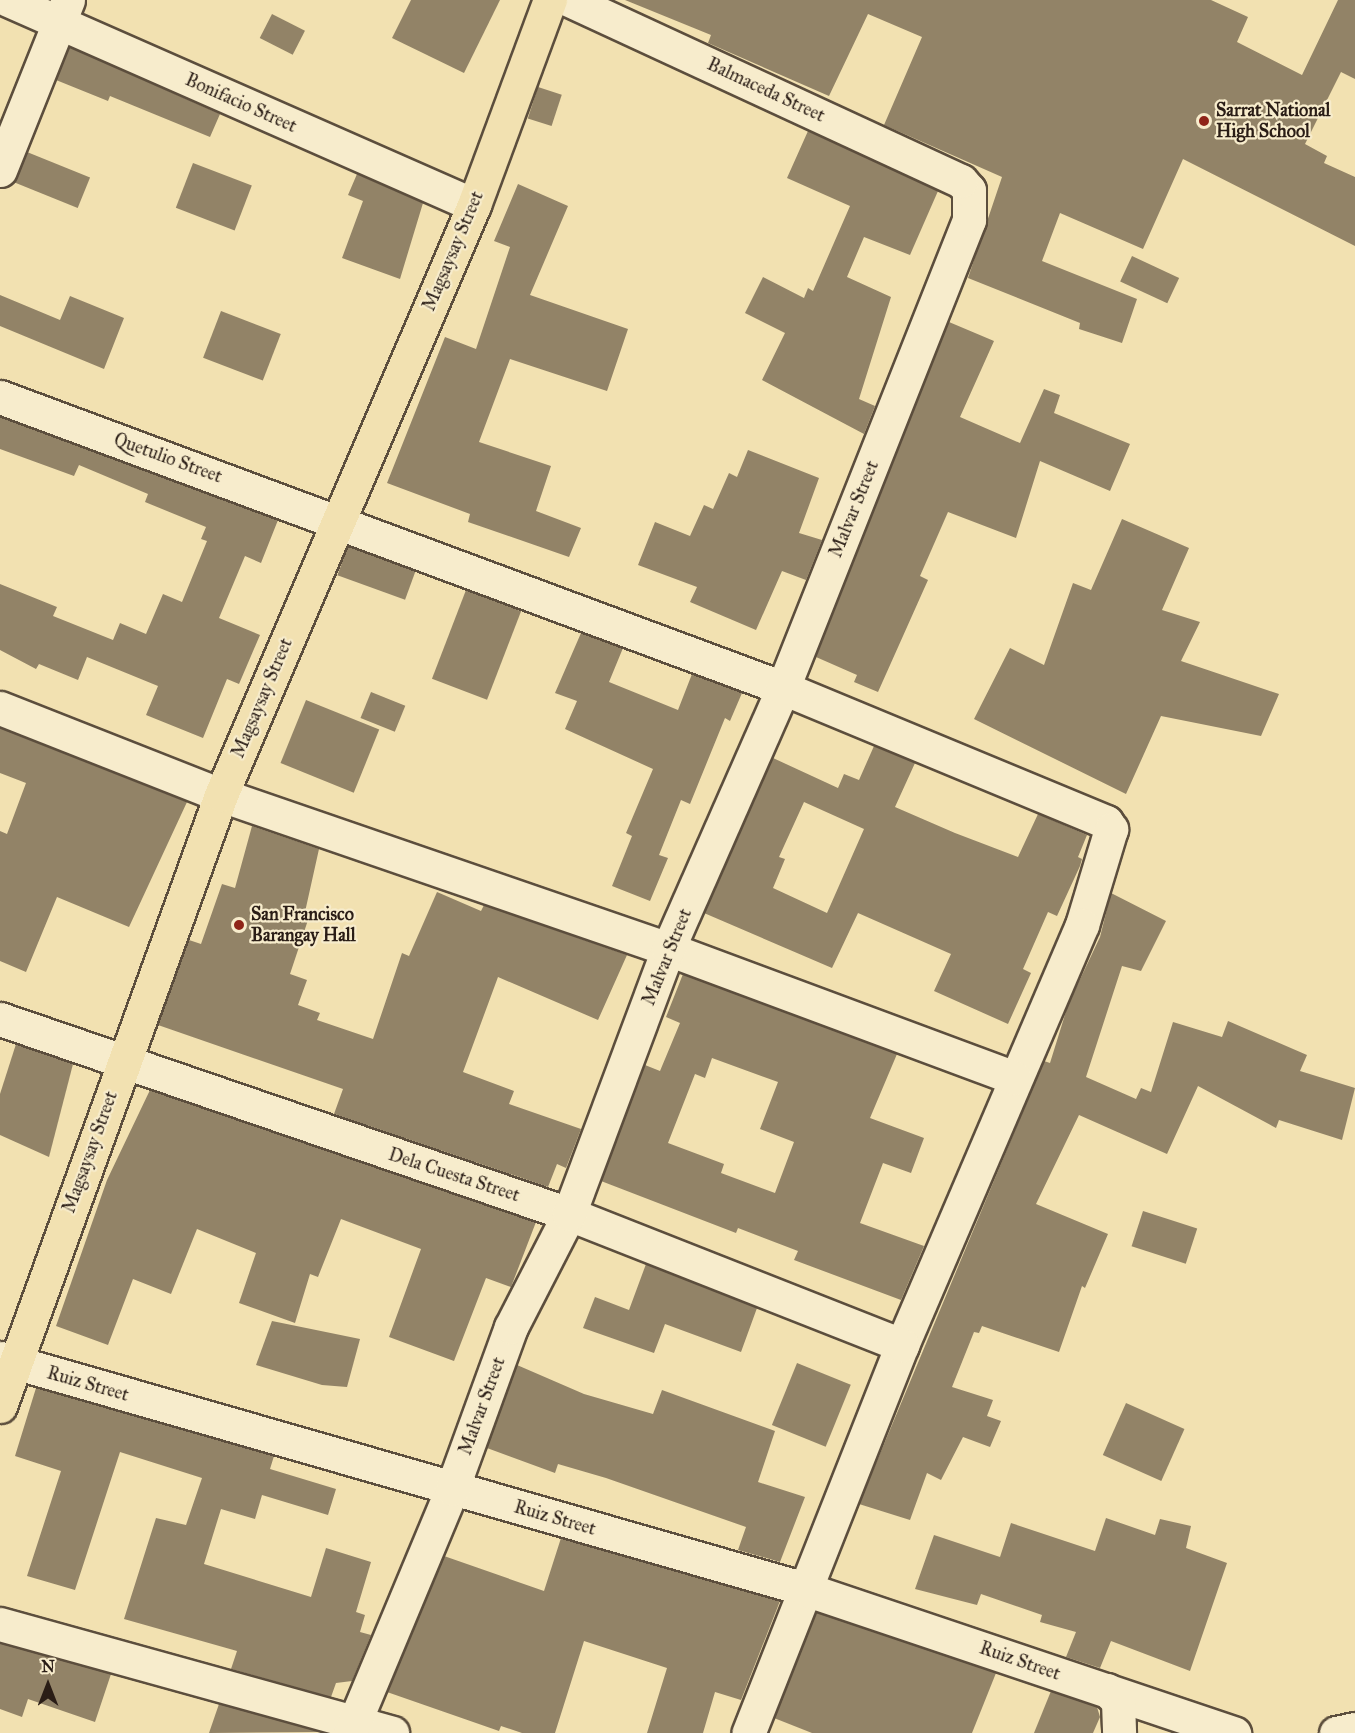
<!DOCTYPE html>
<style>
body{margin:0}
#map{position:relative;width:1355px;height:1733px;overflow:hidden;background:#f2e1b1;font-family:"IM FELL Great Primer",serif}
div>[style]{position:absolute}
.building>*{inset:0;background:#928367;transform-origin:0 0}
.roads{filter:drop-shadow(2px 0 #5c4e3d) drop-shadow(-2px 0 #5c4e3d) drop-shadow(0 2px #5c4e3d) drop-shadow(0 -2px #5c4e3d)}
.minor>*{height:33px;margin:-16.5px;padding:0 16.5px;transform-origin:16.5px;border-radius:16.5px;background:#f7eccc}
.major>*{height:33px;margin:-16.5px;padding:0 16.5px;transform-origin:16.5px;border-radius:16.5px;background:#f2e1b1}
.dots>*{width:16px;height:16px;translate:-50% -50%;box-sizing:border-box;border:3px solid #f7eccc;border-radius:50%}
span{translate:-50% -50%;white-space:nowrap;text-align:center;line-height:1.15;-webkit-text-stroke:4.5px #f7eccc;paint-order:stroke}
.street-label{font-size:18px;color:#2a1d16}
.poi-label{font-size:18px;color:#2a1d16;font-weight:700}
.left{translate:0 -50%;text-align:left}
.north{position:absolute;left:18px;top:1655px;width:60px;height:60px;-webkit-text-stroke:4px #f7eccc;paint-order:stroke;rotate:0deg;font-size:16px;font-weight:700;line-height:24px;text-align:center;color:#2a1d16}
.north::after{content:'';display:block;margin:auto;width:21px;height:27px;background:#2a1d16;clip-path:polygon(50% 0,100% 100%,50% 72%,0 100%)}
</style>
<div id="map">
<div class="building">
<div style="clip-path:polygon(411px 0,500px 0,464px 73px,392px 38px)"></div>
<div style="clip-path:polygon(625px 0,1211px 0,1248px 17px,1237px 42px,1302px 75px,1338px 0,1355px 0,1355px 79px,1341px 72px,1305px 144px,1327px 156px,1324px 163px,1355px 177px,1355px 246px,1183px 159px,1143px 249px,1060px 213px,1042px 261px,1137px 299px,1122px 343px,1079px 329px,1080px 323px,968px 278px,1002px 177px,884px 125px,922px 37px,868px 14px,829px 96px,708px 43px,711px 35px)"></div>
<div style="left:272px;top:14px;width:37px;height:27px;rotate:27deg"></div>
<div style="clip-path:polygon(69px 47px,220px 114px,210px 137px,110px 96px,108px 101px,56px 80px)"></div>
<div style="left:538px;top:87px;width:25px;height:33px;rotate:18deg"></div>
<div style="clip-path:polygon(808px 131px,938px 191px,910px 255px,864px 237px,847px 277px,891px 297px,859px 399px,875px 406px,864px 434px,762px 380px,785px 333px,745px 313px,763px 277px,804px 298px,808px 288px,813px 291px,850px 206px,787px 178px)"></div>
<div style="left:27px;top:152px;width:68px;height:33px;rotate:22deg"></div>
<div style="left:193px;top:163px;width:63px;height:48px;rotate:21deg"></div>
<div style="clip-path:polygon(357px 174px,423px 203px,400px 279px,342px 258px,363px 201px,348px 195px)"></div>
<div style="clip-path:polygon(518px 184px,568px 206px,530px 295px,628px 329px,607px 391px,510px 359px,479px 442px,551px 466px,536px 511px,581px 528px,569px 557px,468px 522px,470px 514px,387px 483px,445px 337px,476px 349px,510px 247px,494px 241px)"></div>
<div style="left:1132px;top:256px;width:52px;height:28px;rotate:25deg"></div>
<div style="clip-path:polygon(0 295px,60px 320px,70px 296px,124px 318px,104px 369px,0 326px)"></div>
<div style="left:221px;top:311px;width:64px;height:50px;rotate:21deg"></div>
<div style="clip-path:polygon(949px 322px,994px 341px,960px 417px,1020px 443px,1044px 389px,1060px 395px,1054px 413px,1130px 444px,1110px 491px,1040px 461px,1016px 538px,948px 512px,920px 576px,928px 580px,878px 692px,854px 682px,857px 675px,816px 657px)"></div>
<div style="clip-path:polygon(0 417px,278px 520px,261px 563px,245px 556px,219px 618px,260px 635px,239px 684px,227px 679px,203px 738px,146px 715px,158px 686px,87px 657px,78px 680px,39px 664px,36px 669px,0 650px,0 584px,57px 607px,53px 616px,113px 640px,120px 623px,146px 634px,163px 594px,182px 602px,207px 541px,201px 539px,206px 527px,145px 502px,148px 494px,79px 465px,74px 476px,0 449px)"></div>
<div style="clip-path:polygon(748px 450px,819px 478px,799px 533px,822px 540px,806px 580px,782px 571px,756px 630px,690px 602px,697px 587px,638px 565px,655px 522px,690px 536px,704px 505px,713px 509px,729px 473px,737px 477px)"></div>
<div style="clip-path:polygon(1122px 519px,1189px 548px,1162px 610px,1200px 622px,1181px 661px,1279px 694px,1261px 736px,1161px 716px,1126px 794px,974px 719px,1010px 648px,1044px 665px,1073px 583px,1091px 590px)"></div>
<div style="left:348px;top:546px;width:72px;height:31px;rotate:20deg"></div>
<div style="left:466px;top:590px;width:59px;height:95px;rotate:21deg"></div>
<div style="clip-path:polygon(581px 633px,623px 648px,609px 682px,678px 710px,692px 674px,742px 693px,730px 721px,725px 718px,690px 804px,681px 800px,659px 855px,668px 858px,650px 901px,612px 886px,632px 836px,626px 833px,653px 769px,565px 729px,577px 701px,555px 693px)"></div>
<div style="left:371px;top:692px;width:37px;height:28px;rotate:22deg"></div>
<div style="left:306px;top:700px;width:79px;height:68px;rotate:22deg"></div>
<div style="clip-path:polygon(0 728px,187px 802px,129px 927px,57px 897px,26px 972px,0 961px,0 831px,7px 834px,26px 783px,0 773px)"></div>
<div style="clip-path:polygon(evenodd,874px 746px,915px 763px,895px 807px,955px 833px,1018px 857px,1038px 814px,1087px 835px,1078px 857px,1082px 859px,1080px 866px,1057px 916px,1048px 912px,1023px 969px,1031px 973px,1008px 1024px,934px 991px,951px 954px,858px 913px,832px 968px,704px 913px,773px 758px,838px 788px,844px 774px,859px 780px,874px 746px,804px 802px,864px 829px,827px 913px,773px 888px,785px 859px,779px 857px,804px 802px)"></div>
<div style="clip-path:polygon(252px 826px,319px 849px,305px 912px,310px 914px,290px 974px,307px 980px,298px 1005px,320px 1013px,317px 1020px,373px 1039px,402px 953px,409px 956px,437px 892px,481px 911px,484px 905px,627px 955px,598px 1020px,498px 977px,463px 1072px,514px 1091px,509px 1104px,581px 1129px,566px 1168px,557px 1164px,548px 1187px,334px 1114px,343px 1089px,158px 1025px,189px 940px,201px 944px,222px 884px,235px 888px)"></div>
<div style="clip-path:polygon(1111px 893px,1166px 921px,1141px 971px,1122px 966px,1086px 1077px,1136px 1099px,1141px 1088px,1151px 1092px,1173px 1022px,1222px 1037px,1228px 1021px,1307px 1055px,1300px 1071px,1355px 1088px,1342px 1140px,1279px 1120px,1276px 1128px,1198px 1086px,1167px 1154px,1079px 1115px,1036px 1204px,1108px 1234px,1085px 1288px,1082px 1286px,1059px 1352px,982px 1326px,979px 1333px,974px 1332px,952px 1387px,993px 1400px,987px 1416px,1001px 1421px,990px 1447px,963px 1437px,941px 1480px,927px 1473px,910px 1520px,859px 1504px,1044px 1061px,1050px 1063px,1068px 1005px,1100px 937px)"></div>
<div style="clip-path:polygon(evenodd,683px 974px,897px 1054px,870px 1118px,924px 1138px,911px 1173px,883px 1163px,860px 1223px,924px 1246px,901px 1300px,794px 1260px,798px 1251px,738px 1228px,736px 1233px,601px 1181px,645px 1065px,660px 1071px,680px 1023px,666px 1017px,683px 974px,712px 1058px,778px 1082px,760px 1129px,794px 1142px,775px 1193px,721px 1173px,724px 1164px,668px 1143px,695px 1074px,705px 1078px,712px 1058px)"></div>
<div style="clip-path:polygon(16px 1044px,73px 1064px,49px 1157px,0 1135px,0 1094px)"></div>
<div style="clip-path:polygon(150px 1090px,536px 1222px,511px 1287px,486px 1278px,454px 1361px,389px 1337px,421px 1249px,341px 1219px,318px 1277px,310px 1274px,295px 1323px,239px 1303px,256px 1253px,197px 1229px,171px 1294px,133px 1279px,108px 1345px,56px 1326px,107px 1180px)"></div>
<div style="left:1143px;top:1211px;width:57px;height:37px;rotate:18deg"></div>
<div style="clip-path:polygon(646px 1264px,757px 1308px,741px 1352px,665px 1324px,654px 1353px,583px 1328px,595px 1297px,629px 1310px)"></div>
<div style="clip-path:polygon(272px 1321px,360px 1339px,347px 1387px,322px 1385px,256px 1365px)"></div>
<div style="left:797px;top:1363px;width:58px;height:67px;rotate:22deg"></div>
<div style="clip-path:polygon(517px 1365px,584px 1394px,653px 1414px,662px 1390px,775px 1431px,758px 1482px,805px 1497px,780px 1562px,738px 1550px,746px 1527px,606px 1478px,558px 1464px,555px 1473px,487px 1448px)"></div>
<div style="clip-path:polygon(36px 1388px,274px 1456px,270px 1469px,336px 1489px,328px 1515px,262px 1495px,255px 1519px,221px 1509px,204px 1564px,311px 1597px,326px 1548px,371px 1562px,356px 1612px,365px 1615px,360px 1632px,371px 1635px,352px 1681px,336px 1683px,331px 1697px,231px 1669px,237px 1651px,124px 1619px,156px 1518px,186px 1525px,202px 1478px,120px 1452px,75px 1590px,27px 1576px,61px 1471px,15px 1456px)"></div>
<div style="left:1126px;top:1403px;width:64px;height:57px;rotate:24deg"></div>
<div style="clip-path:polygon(1106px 1518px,1155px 1535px,1160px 1519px,1191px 1526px,1186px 1548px,1227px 1563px,1190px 1671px,1111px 1641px,1100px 1668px,1066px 1657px,1076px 1632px,1040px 1622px,1042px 1615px,981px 1594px,977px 1605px,915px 1589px,934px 1535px,1000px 1557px,1011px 1523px,1095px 1551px)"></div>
<div style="clip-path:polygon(561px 1538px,780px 1601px,741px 1700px,715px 1692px,703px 1733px,647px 1733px,667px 1668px,584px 1641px,555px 1733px,522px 1733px,501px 1726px,499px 1731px,387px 1692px,444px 1556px,544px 1591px)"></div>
<div style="clip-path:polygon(816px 1612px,996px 1673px,972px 1733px,812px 1733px,774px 1718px)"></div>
<div style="clip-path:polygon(0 1643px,111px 1674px,95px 1722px,28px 1699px,22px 1717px,0 1709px)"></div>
<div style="clip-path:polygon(1051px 1691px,1097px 1707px,1100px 1717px,1093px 1733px,1034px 1733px)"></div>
<div style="clip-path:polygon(219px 1704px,319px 1732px,209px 1733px)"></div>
</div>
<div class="roads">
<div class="minor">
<div style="left:8px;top:0;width:509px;rotate:23.75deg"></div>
<div style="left:0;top:170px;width:183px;rotate:-68.2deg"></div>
<div style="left:0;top:397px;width:835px;rotate:20.39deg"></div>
<div style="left:783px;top:688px;width:350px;rotate:22.5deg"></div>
<div style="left:1106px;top:822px;width:9px;rotate:54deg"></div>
<div style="left:1111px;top:829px;width:100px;rotate:106.8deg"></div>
<div style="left:1082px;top:925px;width:457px;rotate:113.2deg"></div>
<div style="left:902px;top:1345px;width:417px;rotate:111.6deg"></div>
<div style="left:0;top:708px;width:238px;rotate:21.5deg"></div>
<div style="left:221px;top:795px;width:473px;rotate:19deg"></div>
<div style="left:668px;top:949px;width:370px;rotate:20.4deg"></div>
<div style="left:0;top:1019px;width:601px;rotate:18.92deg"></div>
<div style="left:569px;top:1214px;width:358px;rotate:21.5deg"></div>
<div style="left:0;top:1358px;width:837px;rotate:16.01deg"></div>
<div style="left:805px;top:1589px;width:453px;rotate:18.6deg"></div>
<div style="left:0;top:1624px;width:407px;rotate:15.5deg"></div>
<div style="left:1107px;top:1690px;width:16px;rotate:45deg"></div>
<div style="left:1118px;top:1701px;width:32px;rotate:88deg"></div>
<div style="left:350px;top:1733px;width:264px;rotate:-67.3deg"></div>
<div style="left:452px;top:1489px;width:172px;rotate:-70deg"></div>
<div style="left:511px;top:1327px;width:127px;rotate:-62.8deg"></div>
<div style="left:569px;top:1214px;width:283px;rotate:-69.5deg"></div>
<div style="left:668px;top:949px;width:285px;rotate:-66.2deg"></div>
<div style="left:783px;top:688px;width:504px;rotate:-68.33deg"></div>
<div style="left:969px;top:220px;width:30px;rotate:-90deg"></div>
<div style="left:969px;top:190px;width:12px;rotate:-132deg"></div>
<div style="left:961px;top:181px;width:431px;rotate:-155.2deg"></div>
<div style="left:1336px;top:1733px;width:19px;rotate:-12deg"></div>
</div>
<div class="major">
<div style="left:0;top:1406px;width:650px;rotate:-70.11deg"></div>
<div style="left:221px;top:795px;width:642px;rotate:-66.79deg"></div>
<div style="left:474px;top:205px;width:219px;rotate:-69.7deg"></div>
</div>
</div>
<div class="dots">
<div style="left:1204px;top:121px;background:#8f2418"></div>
<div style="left:239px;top:925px;background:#8f2418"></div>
</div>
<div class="street-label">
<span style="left:766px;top:90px;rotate:25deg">Balmaceda Street</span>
<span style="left:241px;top:103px;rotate:24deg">Bonifacio Street</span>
<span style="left:453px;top:251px;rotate:-67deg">Magsaysay Street</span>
<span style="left:168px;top:458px;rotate:20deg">Quetulio Street</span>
<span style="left:854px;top:509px;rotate:-68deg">Malvar Street</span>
<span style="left:262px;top:698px;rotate:-67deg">Magsaysay Street</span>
<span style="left:667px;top:957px;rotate:-68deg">Malvar Street</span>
<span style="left:90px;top:1152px;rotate:-70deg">Magsaysay Street</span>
<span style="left:454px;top:1175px;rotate:18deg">Dela Cuesta Street</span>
<span style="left:88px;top:1384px;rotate:16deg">Ruiz Street</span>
<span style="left:482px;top:1406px;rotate:-70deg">Malvar Street</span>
<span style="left:555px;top:1518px;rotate:16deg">Ruiz Street</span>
<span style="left:1020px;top:1661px;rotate:19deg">Ruiz Street</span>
</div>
<div class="poi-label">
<span class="left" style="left:1216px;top:121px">Sarrat National<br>High School</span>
<span class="left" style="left:251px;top:925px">San Francisco<br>Barangay Hall</span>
</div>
<div class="north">N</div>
</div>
